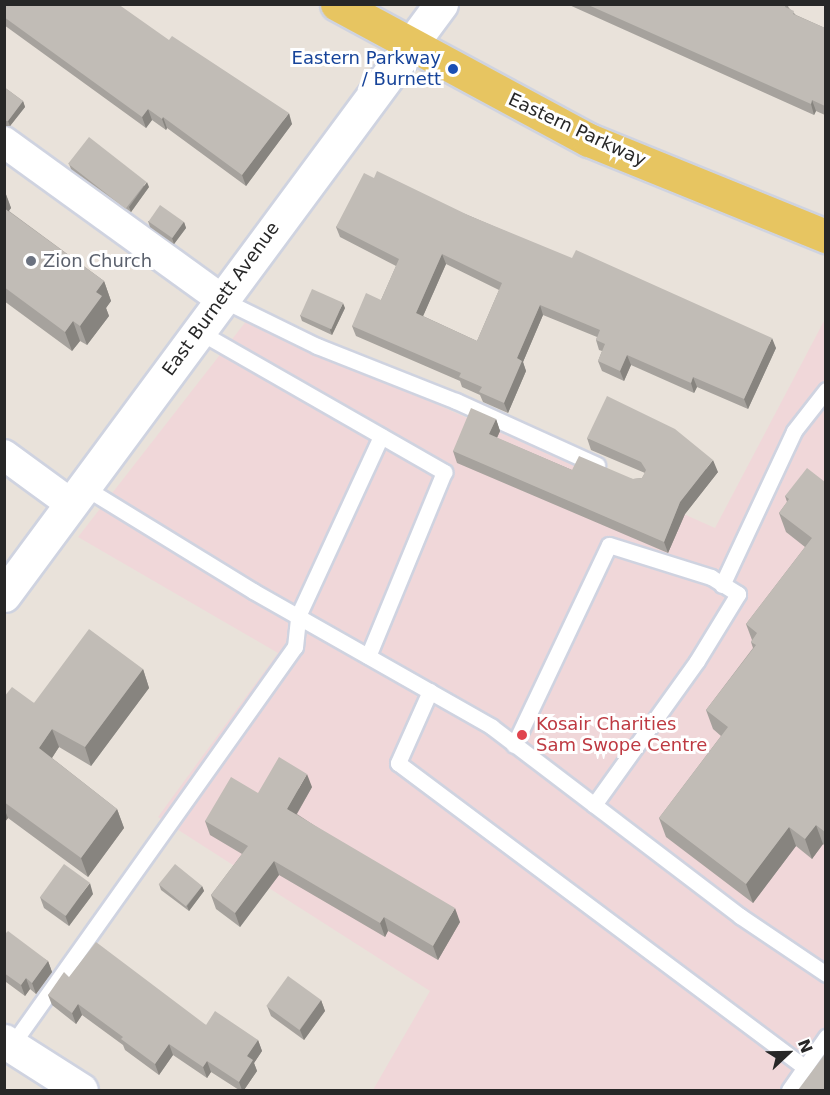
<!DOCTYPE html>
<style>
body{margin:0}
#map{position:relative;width:830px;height:1095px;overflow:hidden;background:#e9e2da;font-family:"DejaVu Sans",sans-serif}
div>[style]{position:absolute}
.medical>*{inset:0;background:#f0d7d9}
.roads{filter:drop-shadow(2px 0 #cfd3e0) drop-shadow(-2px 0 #cfd3e0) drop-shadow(0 2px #cfd3e0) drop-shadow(0 -2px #cfd3e0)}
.service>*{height:15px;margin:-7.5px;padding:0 7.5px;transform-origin:7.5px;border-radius:7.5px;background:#fff}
.minor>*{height:30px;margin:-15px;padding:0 15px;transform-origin:15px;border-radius:15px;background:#fff}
.tertiary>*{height:33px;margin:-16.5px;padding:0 16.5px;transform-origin:16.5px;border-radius:16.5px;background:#fff}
.primary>*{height:33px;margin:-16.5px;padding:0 16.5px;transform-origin:16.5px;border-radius:16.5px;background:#e7c561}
.wall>*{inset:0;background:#a6a29d}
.shaded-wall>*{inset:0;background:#87847f}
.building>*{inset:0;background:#c1bcb6;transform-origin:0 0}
.dots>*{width:16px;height:16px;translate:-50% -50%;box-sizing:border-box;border:3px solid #fff;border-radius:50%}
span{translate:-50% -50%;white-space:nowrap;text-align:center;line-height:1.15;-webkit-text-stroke:6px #fff;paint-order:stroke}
.transit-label{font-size:18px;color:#164399}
.right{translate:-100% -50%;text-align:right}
.street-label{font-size:18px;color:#272727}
.worship-label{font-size:18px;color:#5b616d}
.left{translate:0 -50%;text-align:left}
.health-label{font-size:18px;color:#be3a42}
.frame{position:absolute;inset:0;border:6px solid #272727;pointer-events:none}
.north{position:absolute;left:758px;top:1023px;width:60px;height:60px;-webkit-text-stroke:4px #fff;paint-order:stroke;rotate:68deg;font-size:16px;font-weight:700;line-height:24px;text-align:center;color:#272727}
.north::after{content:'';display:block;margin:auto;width:21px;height:27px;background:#272727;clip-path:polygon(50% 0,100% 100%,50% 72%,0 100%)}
</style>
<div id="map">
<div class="medical">
<div style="clip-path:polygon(825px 319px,825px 1090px,373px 1090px,430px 991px,158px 817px,278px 653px,78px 537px,247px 320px,715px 528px)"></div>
</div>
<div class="roads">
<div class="service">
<div style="left:221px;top:299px;width:107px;rotate:26.1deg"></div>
<div style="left:317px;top:346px;width:149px;rotate:21.6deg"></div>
<div style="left:456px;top:401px;width:155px;rotate:24.4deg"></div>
<div style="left:198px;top:331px;width:284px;rotate:29.8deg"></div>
<div style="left:444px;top:472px;width:199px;rotate:112.4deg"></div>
<div style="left:84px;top:487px;width:198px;rotate:31.6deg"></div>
<div style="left:253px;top:591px;width:275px;rotate:29.6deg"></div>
<div style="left:492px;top:727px;width:312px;rotate:37.3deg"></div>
<div style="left:740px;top:916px;width:104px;rotate:34deg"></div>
<div style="left:722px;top:585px;width:170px;rotate:-64.9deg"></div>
<div style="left:794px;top:431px;width:52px;rotate:-52deg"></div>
<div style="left:430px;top:691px;width:79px;rotate:114deg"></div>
<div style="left:398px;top:763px;width:507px;rotate:36.82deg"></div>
<div style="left:514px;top:745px;width:221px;rotate:-64.6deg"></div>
<div style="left:609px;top:545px;width:107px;rotate:17.4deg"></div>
<div style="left:711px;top:577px;width:32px;rotate:32deg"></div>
<div style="left:738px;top:594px;width:79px;rotate:121.5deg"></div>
<div style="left:697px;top:661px;width:177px;rotate:125.6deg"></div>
<div style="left:11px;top:1046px;width:490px;rotate:-54.6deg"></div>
<div style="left:295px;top:647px;width:31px;rotate:-84deg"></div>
<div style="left:298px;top:616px;width:198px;rotate:-65.2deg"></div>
<div style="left:789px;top:1090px;width:65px;rotate:-55.1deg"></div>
</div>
<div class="minor">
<div style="left:4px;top:142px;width:268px;rotate:35.9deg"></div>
<div style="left:4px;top:455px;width:83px;rotate:36.2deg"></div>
</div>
<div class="tertiary">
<div style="left:4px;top:595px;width:735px;rotate:-53.52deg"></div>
<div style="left:4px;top:1041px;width:91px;rotate:32.5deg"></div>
</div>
<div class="primary">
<div style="left:337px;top:4px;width:286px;rotate:28.4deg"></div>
<div style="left:589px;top:140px;width:256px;rotate:22.1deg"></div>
</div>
</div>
<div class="wall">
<div style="clip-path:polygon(4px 4px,292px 124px,246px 186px,167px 128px,166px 130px,152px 120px,146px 128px,4px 25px)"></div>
<div style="clip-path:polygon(567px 4px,787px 4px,789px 8px,796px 15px,825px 28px,825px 115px,816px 111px,814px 115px)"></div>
<div style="clip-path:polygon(4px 87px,23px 101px,25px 107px,10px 126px,4px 126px)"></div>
<div style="clip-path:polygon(69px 164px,149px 187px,131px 212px,71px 169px)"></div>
<div style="clip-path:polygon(evenodd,374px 178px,470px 216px,776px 348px,748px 409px,697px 387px,694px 393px,631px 365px,624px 381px,602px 371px,598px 361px,602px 351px,599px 350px,596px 340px,597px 337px,543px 315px,523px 362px,526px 371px,508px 413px,483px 402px,480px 395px,462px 387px,460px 381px,356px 336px,352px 326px,381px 300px,396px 266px,340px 237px,336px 227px,374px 178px,446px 264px,499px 290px,477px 341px,423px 316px,446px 264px)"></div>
<div style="clip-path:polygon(4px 189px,11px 208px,9px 211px,104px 281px,111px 301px,106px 308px,109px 316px,87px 345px,80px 341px,72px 351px,4px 301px)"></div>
<div style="clip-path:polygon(148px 221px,184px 222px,186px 228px,174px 244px,150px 227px)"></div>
<div style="clip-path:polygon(345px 308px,332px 335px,302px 321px,300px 315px)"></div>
<div style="clip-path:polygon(496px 419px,500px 431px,497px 438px,572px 470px,633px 479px,642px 478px,645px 473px,591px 450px,587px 438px,718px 472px,685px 514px,668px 553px,457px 463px,453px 451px)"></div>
<div style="clip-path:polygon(825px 482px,825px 846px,823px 844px,812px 859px,796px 846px,753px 903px,666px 837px,659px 818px,721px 736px,713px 729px,706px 710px,753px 648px,751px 642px,752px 640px,746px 624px,805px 547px,786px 532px,779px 513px,787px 502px,785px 496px)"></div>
<div style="clip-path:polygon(143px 669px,149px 688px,91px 766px,59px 747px,52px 758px,117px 809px,124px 828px,88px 877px,8px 818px,4px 823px,4px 697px,34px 703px)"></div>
<div style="clip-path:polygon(312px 787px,297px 814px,460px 922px,438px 960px,388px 931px,385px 937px,279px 875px,240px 927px,216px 909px,211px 895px,242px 854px,210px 835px,205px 821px,258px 793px)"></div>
<div style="clip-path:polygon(159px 884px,202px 886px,204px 891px,189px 911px,161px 890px)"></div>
<div style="clip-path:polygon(93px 894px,69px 926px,44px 908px,40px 897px)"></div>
<div style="clip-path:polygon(4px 935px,48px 961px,52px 972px,36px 994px,30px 989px,25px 996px,6px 982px,4px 979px)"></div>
<div style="clip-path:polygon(69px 977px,206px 1025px,258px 1040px,262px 1051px,254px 1063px,257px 1071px,244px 1090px,239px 1090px,211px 1072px,207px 1078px,173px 1055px,159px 1075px,125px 1050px,123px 1045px,82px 1015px,76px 1024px,52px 1005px,48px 995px)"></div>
<div style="clip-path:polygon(321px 1000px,325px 1011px,304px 1040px,271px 1016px,267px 1006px)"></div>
</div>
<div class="shaded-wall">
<div style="clip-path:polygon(812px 100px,816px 111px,814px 115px,811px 104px)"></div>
<div style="clip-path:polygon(23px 101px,25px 107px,10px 126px,8px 121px)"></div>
<div style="clip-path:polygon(148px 109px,152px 120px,146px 128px,142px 117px)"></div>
<div style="clip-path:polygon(289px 113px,292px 124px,246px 186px,242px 175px)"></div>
<div style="clip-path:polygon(163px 117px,167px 128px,166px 130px,162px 119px)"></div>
<div style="clip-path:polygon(147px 182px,149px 187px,131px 212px,129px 207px)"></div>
<div style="clip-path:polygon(4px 189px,11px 208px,4px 217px)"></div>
<div style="clip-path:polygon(184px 222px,186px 228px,174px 244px,172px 238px)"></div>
<div style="clip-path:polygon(442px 254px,446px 264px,420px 323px,416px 313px)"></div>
<div style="clip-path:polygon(104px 281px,111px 301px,106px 308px,109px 316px,87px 345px,80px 326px,96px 292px)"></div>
<div style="clip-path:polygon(343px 303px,345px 308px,332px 335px,330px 330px)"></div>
<div style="clip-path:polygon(540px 305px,543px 315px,523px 362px,526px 371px,508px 413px,504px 403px,517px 358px)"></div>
<div style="clip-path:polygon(73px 321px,80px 341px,72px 351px,65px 332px)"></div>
<div style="clip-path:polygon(772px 338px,776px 348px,748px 409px,744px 399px)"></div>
<div style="clip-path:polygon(627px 355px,631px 365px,624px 381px,620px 371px)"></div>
<div style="clip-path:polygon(693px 377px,697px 387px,694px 393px,691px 383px)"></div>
<div style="clip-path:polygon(496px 419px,500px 431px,493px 446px,489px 434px)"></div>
<div style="clip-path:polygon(713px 460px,718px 472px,685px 514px,668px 553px,664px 542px,680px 502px)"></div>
<div style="clip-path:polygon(143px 669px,149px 688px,91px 766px,85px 747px)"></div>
<div style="clip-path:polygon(52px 729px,59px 747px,46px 767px,39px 748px)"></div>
<div style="clip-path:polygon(307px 774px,312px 787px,292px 822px,287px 809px)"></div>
<div style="clip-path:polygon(4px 808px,8px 818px,4px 823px)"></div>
<div style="clip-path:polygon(117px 809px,124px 828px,88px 877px,81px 858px)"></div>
<div style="clip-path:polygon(816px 825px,823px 844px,812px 859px,805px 839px)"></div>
<div style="clip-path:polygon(789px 827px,796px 846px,753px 903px,746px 884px)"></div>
<div style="clip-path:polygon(274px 861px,279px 875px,240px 927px,235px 913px)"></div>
<div style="clip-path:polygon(90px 883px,93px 894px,69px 926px,65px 915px)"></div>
<div style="clip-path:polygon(202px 886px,204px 891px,189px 911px,187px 906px)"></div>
<div style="clip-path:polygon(455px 908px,460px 922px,438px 960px,433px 946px)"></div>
<div style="clip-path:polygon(384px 917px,388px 931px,385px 937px,380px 923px)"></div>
<div style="clip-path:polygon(48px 961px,52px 972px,36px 994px,32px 983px)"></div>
<div style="clip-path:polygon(26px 978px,30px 989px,25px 996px,21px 985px)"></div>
<div style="clip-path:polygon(321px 1000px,325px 1011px,304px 1040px,300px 1030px)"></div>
<div style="clip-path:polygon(78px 1004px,82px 1015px,76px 1024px,72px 1013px)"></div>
<div style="clip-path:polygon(258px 1040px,262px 1051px,254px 1063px,257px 1071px,244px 1090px,242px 1090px,239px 1082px,247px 1056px)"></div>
<div style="clip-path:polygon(169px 1044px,173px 1055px,159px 1075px,155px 1064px)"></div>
<div style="clip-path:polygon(207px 1061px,211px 1072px,207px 1078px,203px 1067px)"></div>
</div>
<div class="building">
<div style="clip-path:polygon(4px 4px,118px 4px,169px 40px,172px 36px,289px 113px,242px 175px,163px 117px,162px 119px,148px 109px,142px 117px,4px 17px)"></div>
<div style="clip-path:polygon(586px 4px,786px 4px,785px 7px,794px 11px,793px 14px,825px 28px,825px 106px,812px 100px,811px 104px)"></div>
<div style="clip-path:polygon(4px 87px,23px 101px,8px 121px,4px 121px)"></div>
<div style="left:89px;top:137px;width:73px;height:34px;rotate:38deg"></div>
<div style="clip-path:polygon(evenodd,377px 171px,470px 216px,572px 258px,576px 250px,772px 338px,744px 399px,693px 377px,691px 383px,627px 355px,620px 371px,598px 361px,605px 344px,596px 340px,600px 330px,540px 305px,517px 358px,522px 361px,504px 403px,479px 392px,482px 387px,459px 377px,461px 373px,352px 326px,366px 293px,381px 300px,399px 259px,336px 227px,364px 173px,374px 178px,377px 171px,442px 254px,502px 283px,477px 341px,416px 313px,442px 254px)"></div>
<div style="left:160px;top:205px;width:29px;height:20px;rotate:35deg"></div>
<div style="clip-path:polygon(4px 208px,104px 281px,96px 292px,102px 296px,80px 326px,73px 321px,65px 332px,4px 287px)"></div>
<div style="left:312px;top:289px;width:34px;height:29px;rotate:24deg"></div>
<div style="clip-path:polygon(607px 396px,675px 429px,713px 460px,680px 502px,664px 542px,453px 451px,471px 408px,496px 419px,489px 434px,572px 470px,579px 456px,633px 479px,642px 478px,646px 470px,641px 462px,587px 438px)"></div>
<div style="clip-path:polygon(807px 468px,825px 482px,825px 832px,816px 825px,805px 839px,789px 827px,746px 884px,659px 818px,728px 727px,706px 710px,756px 645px,751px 642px,757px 633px,746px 624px,812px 538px,779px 513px,789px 499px,785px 496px)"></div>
<div style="clip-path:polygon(89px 629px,143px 669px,85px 747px,52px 729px,39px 748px,117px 809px,81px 858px,4px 802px,4px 697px,12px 687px,34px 703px)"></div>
<div style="clip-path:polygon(279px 757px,307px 774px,287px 809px,455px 908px,433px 946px,384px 917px,380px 923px,274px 861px,235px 913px,211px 895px,248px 846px,205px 821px,231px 777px,258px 793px)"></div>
<div style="left:64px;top:864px;width:32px;height:41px;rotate:36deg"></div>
<div style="left:175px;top:864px;width:35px;height:26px;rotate:39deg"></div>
<div style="clip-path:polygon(8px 931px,48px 961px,32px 983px,26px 978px,21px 985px,4px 973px,4px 967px,6px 965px,4px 964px,4px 935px)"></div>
<div style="clip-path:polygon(96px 942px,206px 1025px,215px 1011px,258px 1040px,247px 1056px,253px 1060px,239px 1082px,207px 1061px,203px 1067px,169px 1044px,155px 1064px,121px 1039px,123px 1037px,78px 1004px,72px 1013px,48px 995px,64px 972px,69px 977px)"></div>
<div style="left:288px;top:976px;width:41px;height:37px;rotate:36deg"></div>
<div style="clip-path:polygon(825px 1054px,825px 1090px,798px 1090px)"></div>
</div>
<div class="dots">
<div style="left:453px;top:69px;background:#1a4fb4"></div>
<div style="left:31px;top:261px;background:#6b7280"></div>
<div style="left:522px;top:735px;background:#e0444e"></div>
</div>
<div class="transit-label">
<span class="right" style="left:441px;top:69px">Eastern Parkway<br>/ Burnett</span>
</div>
<div class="street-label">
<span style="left:577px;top:130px;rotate:25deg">Eastern Parkway</span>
<span style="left:221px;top:299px;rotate:-54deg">East Burnett Avenue</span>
</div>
<div class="worship-label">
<span class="left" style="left:43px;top:261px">Zion Church</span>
</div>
<div class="health-label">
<span class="left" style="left:536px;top:735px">Kosair Charities<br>Sam Swope Centre</span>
</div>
<div class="frame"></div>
<div class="north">N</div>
</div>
